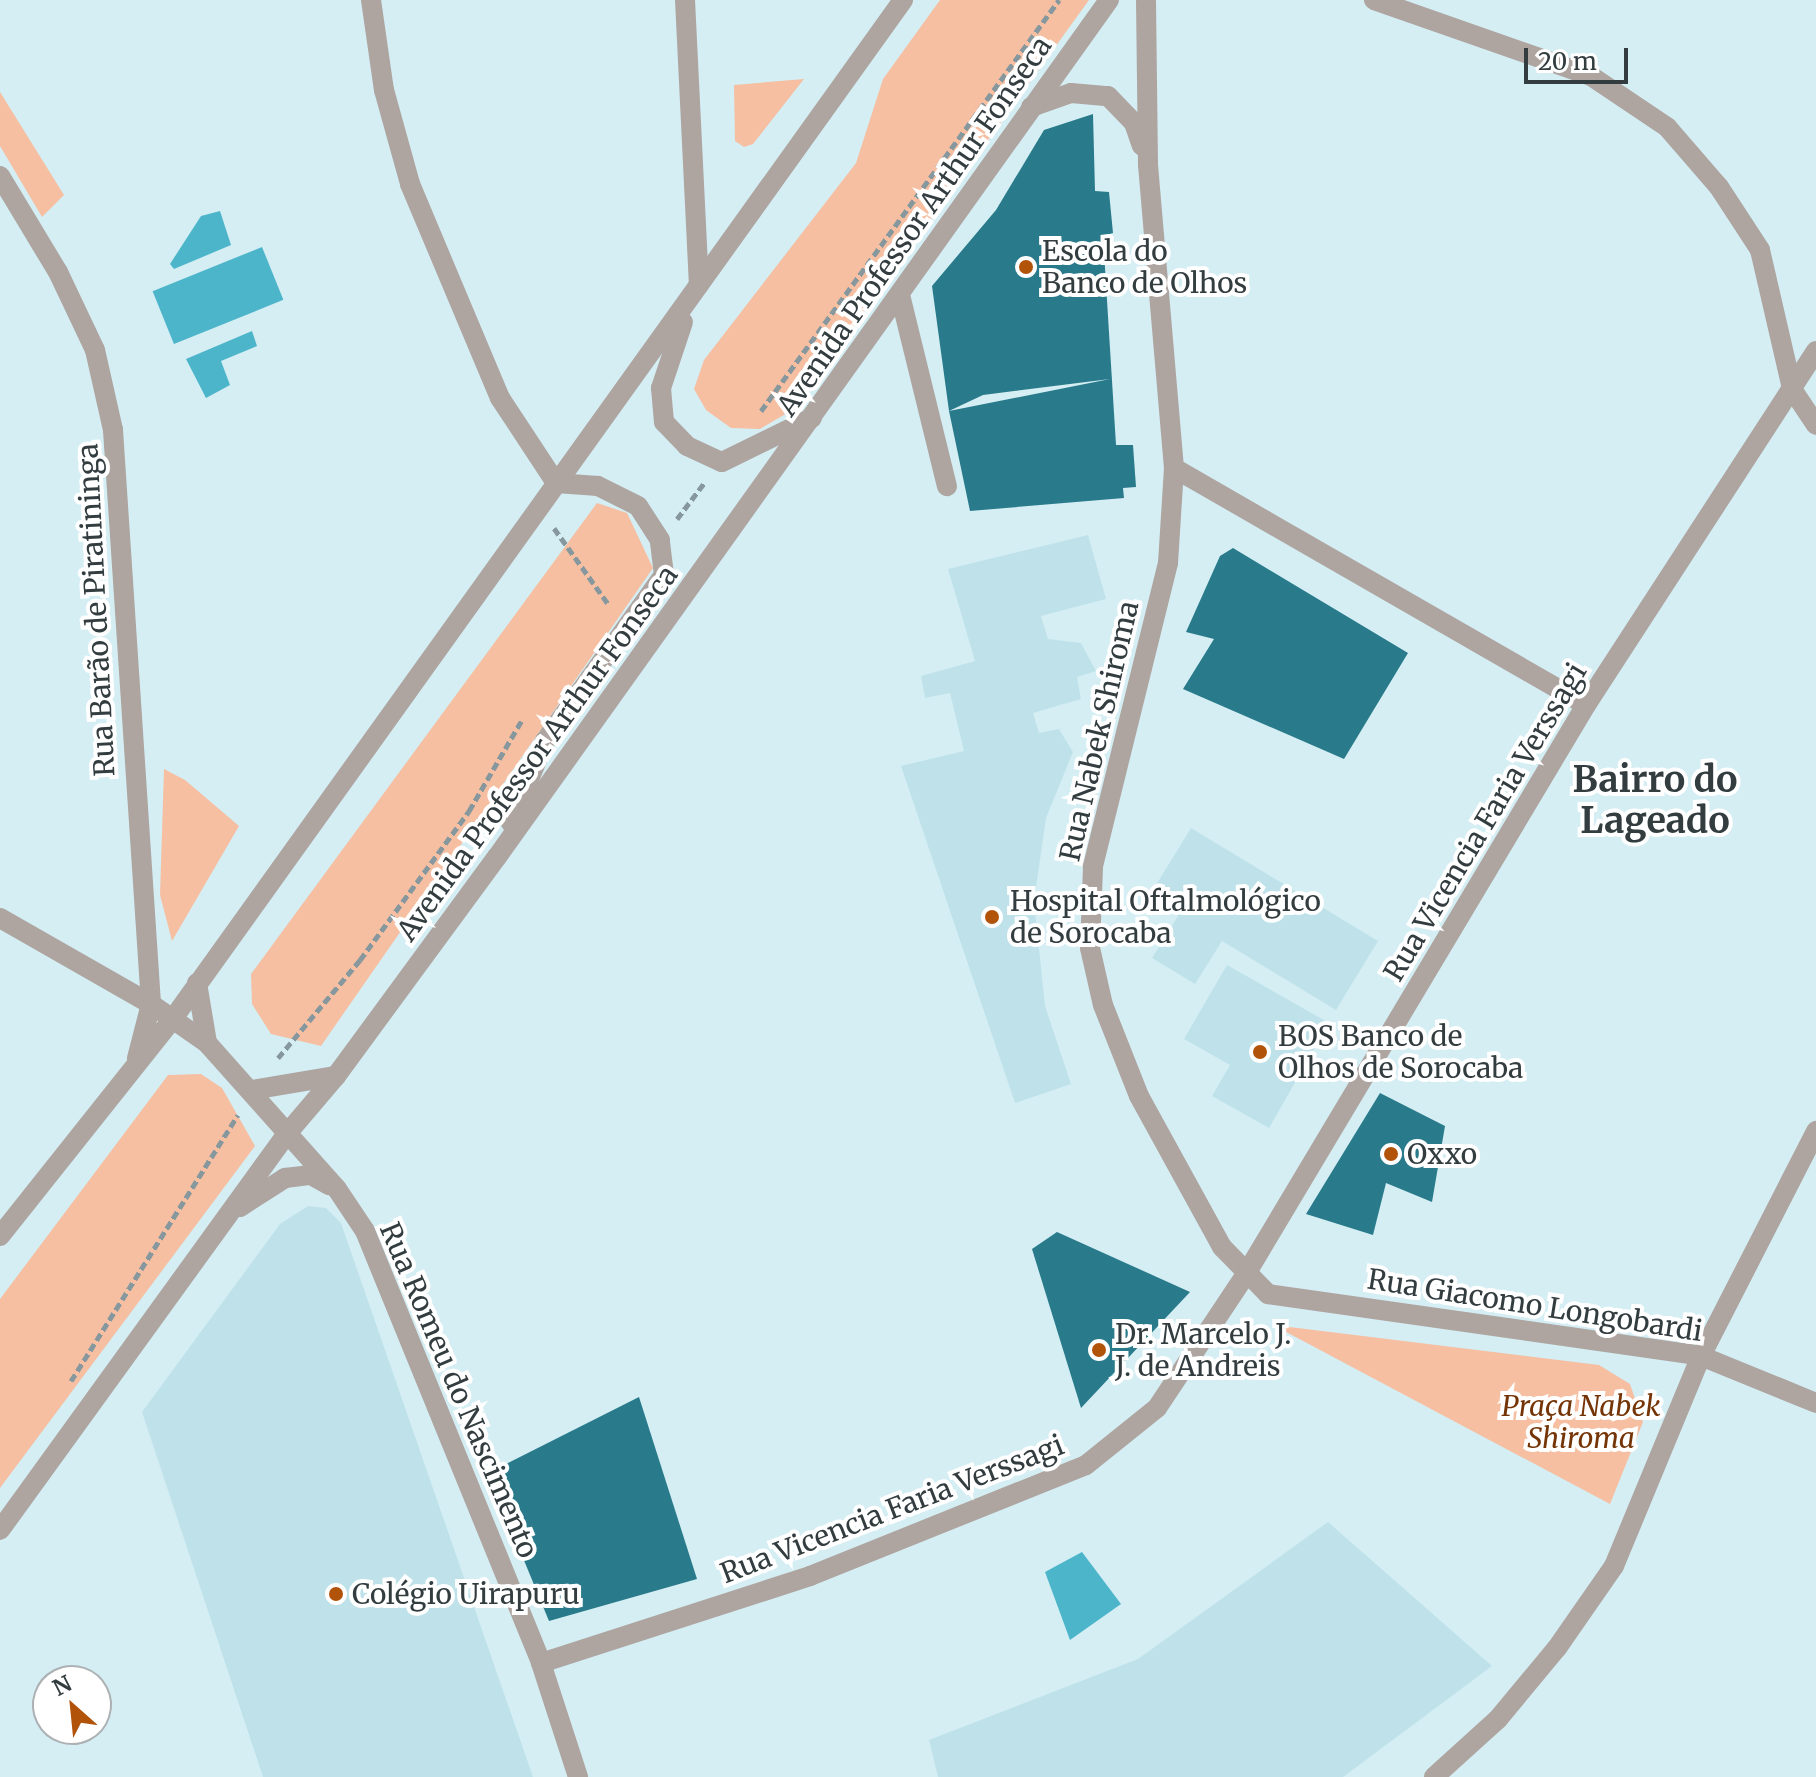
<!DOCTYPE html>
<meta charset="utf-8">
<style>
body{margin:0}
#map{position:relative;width:1816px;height:1777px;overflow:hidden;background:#d4eef4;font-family:Merriweather,serif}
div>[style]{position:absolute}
.built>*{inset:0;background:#bfe2ea}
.green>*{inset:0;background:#f6bfa1}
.water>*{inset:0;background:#4cb5ca;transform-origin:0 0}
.building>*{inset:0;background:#297a8a}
.path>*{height:5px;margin-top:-2.5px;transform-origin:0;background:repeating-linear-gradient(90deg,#86989d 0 8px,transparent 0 12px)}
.minor>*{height:20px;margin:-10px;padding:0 10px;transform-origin:10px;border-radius:10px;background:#aea4a0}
.dots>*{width:22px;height:22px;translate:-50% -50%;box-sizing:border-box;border:4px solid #fff;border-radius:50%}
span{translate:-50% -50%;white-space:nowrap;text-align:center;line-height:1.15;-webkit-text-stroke:8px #fff;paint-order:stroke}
.street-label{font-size:28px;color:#333d40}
.poi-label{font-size:28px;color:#333d40}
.left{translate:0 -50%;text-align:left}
.park-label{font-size:28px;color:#743406;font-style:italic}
.district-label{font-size:36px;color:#333d40;font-weight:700}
.north{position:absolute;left:32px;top:1665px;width:80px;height:80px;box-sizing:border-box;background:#fff;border:2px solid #adb1b3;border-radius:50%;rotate:333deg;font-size:22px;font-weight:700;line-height:32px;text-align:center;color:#333d40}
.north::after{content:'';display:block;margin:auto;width:28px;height:36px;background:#b2530a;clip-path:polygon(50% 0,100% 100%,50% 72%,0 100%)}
.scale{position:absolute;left:1524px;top:48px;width:104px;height:36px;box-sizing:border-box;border:4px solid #333d40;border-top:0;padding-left:10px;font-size:24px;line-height:28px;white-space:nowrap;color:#333d40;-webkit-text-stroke:6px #fff;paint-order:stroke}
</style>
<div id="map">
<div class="built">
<div style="clip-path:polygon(1088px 535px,1106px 599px,1041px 616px,1048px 639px,1081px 643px,1096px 671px,1077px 677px,1081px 699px,1033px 713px,1039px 733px,1059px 729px,1073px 752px,1046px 818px,1034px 901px,1045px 1006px,1071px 1084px,1015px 1103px,901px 766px,964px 751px,950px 693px,925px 698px,921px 676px,975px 661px,948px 569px)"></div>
<div style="clip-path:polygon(1191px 828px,1378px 941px,1336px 1010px,1222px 941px,1195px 984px,1152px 958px,1178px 916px,1148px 898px)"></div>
<div style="clip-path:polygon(1227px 965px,1329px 1023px,1269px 1128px,1212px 1096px,1230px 1065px,1184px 1039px)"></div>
<div style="clip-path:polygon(308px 1206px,326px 1208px,341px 1223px,533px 1777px,263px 1777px,142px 1412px,280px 1224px)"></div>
<div style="clip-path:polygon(1328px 1522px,1492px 1666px,1343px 1777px,938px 1777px,929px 1740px,1138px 1659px)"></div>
</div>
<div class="green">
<div style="clip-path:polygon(940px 0,1089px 0,794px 409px,760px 429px,731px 428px,706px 410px,694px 389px,704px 360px,856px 163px,883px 79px)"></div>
<div style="clip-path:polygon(804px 79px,753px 144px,744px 147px,735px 141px,734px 85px)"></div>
<div style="clip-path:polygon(0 92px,64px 195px,42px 217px,0 146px)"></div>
<div style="clip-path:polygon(597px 503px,627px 513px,653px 568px,321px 1046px,271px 1034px,252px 1004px,251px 974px)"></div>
<div style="clip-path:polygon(164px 769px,185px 780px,239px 826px,172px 941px,160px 895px)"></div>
<div style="clip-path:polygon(201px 1074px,222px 1088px,255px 1146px,0 1488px,0 1299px,168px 1075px)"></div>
<div style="clip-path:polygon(1273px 1325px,1599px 1365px,1630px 1384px,1643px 1422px,1610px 1504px)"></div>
</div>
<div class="water">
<div style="clip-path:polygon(220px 211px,231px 245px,174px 269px,170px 264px,201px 216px)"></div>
<div style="left:262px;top:247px;width:57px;height:118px;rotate:68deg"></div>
<div style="clip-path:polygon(252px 331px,257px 346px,221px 361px,230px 385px,206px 398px,186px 359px)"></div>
<div style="clip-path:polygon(1082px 1552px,1121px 1604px,1070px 1640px,1045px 1572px)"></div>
</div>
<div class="building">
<div style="clip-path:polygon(evenodd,1093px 114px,1095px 191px,1109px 192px,1113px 233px,1103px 236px,1116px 445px,1133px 445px,1136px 487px,1123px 488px,1124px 498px,970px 511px,949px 411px,932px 286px,996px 210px,1044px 130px,1093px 114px,1110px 379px,949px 411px,983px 395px,1110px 379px)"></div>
<div style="clip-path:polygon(1233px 548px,1408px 653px,1344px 759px,1183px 689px,1214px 639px,1186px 632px,1220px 556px)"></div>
<div style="clip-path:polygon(1380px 1093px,1445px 1126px,1432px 1202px,1386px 1183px,1373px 1235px,1306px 1214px)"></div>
<div style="clip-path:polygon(1057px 1232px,1190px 1292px,1081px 1408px,1032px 1249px)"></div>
<div style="clip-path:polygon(639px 1397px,697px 1579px,549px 1621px,488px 1473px)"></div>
</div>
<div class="path">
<div style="left:761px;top:411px;width:508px;rotate:-54.06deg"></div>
<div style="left:677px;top:519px;width:46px;rotate:-52.9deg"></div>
<div style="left:554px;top:528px;width:95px;rotate:54.5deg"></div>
<div style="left:278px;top:1058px;width:128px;rotate:-50.1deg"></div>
<div style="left:360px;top:960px;width:185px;rotate:-53.8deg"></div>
<div style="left:469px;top:811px;width:105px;rotate:-59.8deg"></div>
<div style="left:71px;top:1381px;width:314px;rotate:-57.9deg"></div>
</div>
<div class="minor">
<div style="left:371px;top:0;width:91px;rotate:81.8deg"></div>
<div style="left:384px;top:90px;width:98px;rotate:74.5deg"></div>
<div style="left:410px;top:184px;width:232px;rotate:67.2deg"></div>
<div style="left:500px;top:398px;width:102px;rotate:56.6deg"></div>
<div style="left:685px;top:0;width:285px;rotate:87.2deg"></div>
<div style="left:1146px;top:0;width:165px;rotate:89.3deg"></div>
<div style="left:1148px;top:165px;width:304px;rotate:85.1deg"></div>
<div style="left:1174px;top:468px;width:95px;rotate:93.6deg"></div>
<div style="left:1168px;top:563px;width:313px;rotate:103.9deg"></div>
<div style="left:1093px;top:867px;width:81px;rotate:92.1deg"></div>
<div style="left:1090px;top:948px;width:58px;rotate:77.2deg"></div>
<div style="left:1103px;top:1005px;width:98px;rotate:68.4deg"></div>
<div style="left:1139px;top:1096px;width:172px;rotate:61.2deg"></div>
<div style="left:1222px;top:1247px;width:66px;rotate:45.6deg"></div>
<div style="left:1268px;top:1294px;width:437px;rotate:8.1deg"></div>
<div style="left:1701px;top:1356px;width:124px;rotate:22.2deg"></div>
<div style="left:1374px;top:0;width:230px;rotate:19.3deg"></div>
<div style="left:1591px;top:76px;width:92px;rotate:33.9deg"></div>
<div style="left:1667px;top:127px;width:79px;rotate:49.1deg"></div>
<div style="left:1719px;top:187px;width:75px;rotate:56.9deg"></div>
<div style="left:1760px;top:250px;width:143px;rotate:77deg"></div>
<div style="left:1792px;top:389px;width:43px;rotate:56.3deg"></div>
<div style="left:1031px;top:107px;width:42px;rotate:-19.3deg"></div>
<div style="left:1071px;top:93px;width:37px;rotate:5deg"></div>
<div style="left:1108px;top:96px;width:37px;rotate:46deg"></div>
<div style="left:1134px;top:123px;width:24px;rotate:71deg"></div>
<div style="left:0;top:176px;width:112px;rotate:58.9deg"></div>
<div style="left:58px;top:272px;width:86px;rotate:64.6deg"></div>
<div style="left:95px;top:350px;width:82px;rotate:77.3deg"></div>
<div style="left:113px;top:430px;width:575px;rotate:86.21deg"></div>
<div style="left:151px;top:1004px;width:56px;rotate:104.5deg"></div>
<div style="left:900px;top:295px;width:197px;rotate:76.2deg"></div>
<div style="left:683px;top:322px;width:70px;rotate:108.4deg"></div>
<div style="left:661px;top:388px;width:34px;rotate:85deg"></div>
<div style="left:664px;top:422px;width:33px;rotate:46deg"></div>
<div style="left:687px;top:446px;width:38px;rotate:25deg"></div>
<div style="left:722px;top:462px;width:100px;rotate:-26.1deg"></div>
<div style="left:1174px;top:468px;width:475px;rotate:29.9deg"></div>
<div style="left:511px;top:823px;width:89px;rotate:-67.5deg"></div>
<div style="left:545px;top:741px;width:204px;rotate:-54.4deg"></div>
<div style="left:664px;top:575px;width:35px;rotate:-97deg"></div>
<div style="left:660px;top:540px;width:40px;rotate:-122.9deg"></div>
<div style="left:638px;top:506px;width:45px;rotate:-153.4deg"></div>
<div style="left:598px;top:486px;width:42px;rotate:-175.9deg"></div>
<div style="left:0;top:918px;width:174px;rotate:29.7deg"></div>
<div style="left:151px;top:1004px;width:68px;rotate:34.9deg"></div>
<div style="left:207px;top:1043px;width:195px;rotate:48.3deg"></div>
<div style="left:337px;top:1189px;width:50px;rotate:56.3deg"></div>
<div style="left:365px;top:1231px;width:466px;rotate:67.8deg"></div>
<div style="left:541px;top:1663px;width:120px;rotate:72deg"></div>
<div style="left:197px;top:983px;width:61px;rotate:80.5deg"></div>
<div style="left:252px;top:1090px;width:85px;rotate:-9.5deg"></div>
<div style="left:240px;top:1207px;width:54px;rotate:-32.8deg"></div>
<div style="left:285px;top:1178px;width:26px;rotate:-7deg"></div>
<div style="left:311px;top:1175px;width:21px;rotate:29deg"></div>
<div style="left:0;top:1236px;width:276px;rotate:-51.5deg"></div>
<div style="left:172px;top:1020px;width:1255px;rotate:-54.37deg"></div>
<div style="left:0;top:1530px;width:486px;rotate:-54.1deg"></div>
<div style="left:285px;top:1136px;width:79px;rotate:-49.6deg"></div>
<div style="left:336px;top:1076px;width:272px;rotate:-53.7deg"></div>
<div style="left:497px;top:857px;width:1053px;rotate:-54.47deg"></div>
<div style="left:541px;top:1663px;width:283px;rotate:-17.9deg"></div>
<div style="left:810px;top:1576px;width:297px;rotate:-21.9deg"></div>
<div style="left:1086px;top:1465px;width:91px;rotate:-38.8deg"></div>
<div style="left:1157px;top:1408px;width:161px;rotate:-56.4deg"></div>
<div style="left:1246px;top:1274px;width:663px;rotate:-59.14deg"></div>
<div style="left:1586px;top:705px;width:422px;rotate:-57deg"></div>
<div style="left:1434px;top:1777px;width:86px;rotate:-42.2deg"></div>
<div style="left:1498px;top:1719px;width:92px;rotate:-50.3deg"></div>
<div style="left:1557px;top:1648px;width:100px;rotate:-55.2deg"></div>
<div style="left:1614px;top:1566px;width:227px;rotate:-67.5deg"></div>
<div style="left:1701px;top:1356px;width:253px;rotate:-62.9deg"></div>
</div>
<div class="dots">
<div style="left:1026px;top:267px;background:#b2530a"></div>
<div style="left:992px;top:917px;background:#b2530a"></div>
<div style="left:1260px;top:1052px;background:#b2530a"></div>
<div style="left:1391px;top:1154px;background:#b2530a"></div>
<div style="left:1099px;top:1350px;background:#b2530a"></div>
<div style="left:336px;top:1594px;background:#b2530a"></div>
</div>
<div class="street-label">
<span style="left:914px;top:226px;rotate:-55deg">Avenida Professor Arthur Fonseca</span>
<span style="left:96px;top:610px;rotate:-93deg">Rua Barão de Piratininga</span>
<span style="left:1099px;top:731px;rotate:-77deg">Rua Nabek Shiroma</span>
<span style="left:537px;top:753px;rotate:-54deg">Avenida Professor Arthur Fonseca</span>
<span style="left:1485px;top:822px;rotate:-59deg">Rua Vicencia Faria Verssagi</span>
<span style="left:1535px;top:1305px;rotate:9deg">Rua Giacomo Longobardi</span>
<span style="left:459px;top:1390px;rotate:67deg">Rua Romeu do Nascimento</span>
<span style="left:892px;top:1509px;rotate:-21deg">Rua Vicencia Faria Verssagi</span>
</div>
<div class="poi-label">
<span class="left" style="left:1042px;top:267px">Escola do<br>Banco de Olhos</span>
<span class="left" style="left:1010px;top:917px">Hospital Oftalmológico<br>de Sorocaba</span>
<span class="left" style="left:1278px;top:1052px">BOS Banco de<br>Olhos de Sorocaba</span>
<span class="left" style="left:1407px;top:1154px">Oxxo</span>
<span class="left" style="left:1115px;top:1350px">Dr. Marcelo J.<br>J. de Andreis</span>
<span class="left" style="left:352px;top:1594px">Colégio Uirapuru</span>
</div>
<div class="park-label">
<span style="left:1581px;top:1422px">Praça Nabek<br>Shiroma</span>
</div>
<div class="district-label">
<span style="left:1655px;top:800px">Bairro do<br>Lageado</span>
</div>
<div class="north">N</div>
<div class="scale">20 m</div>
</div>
